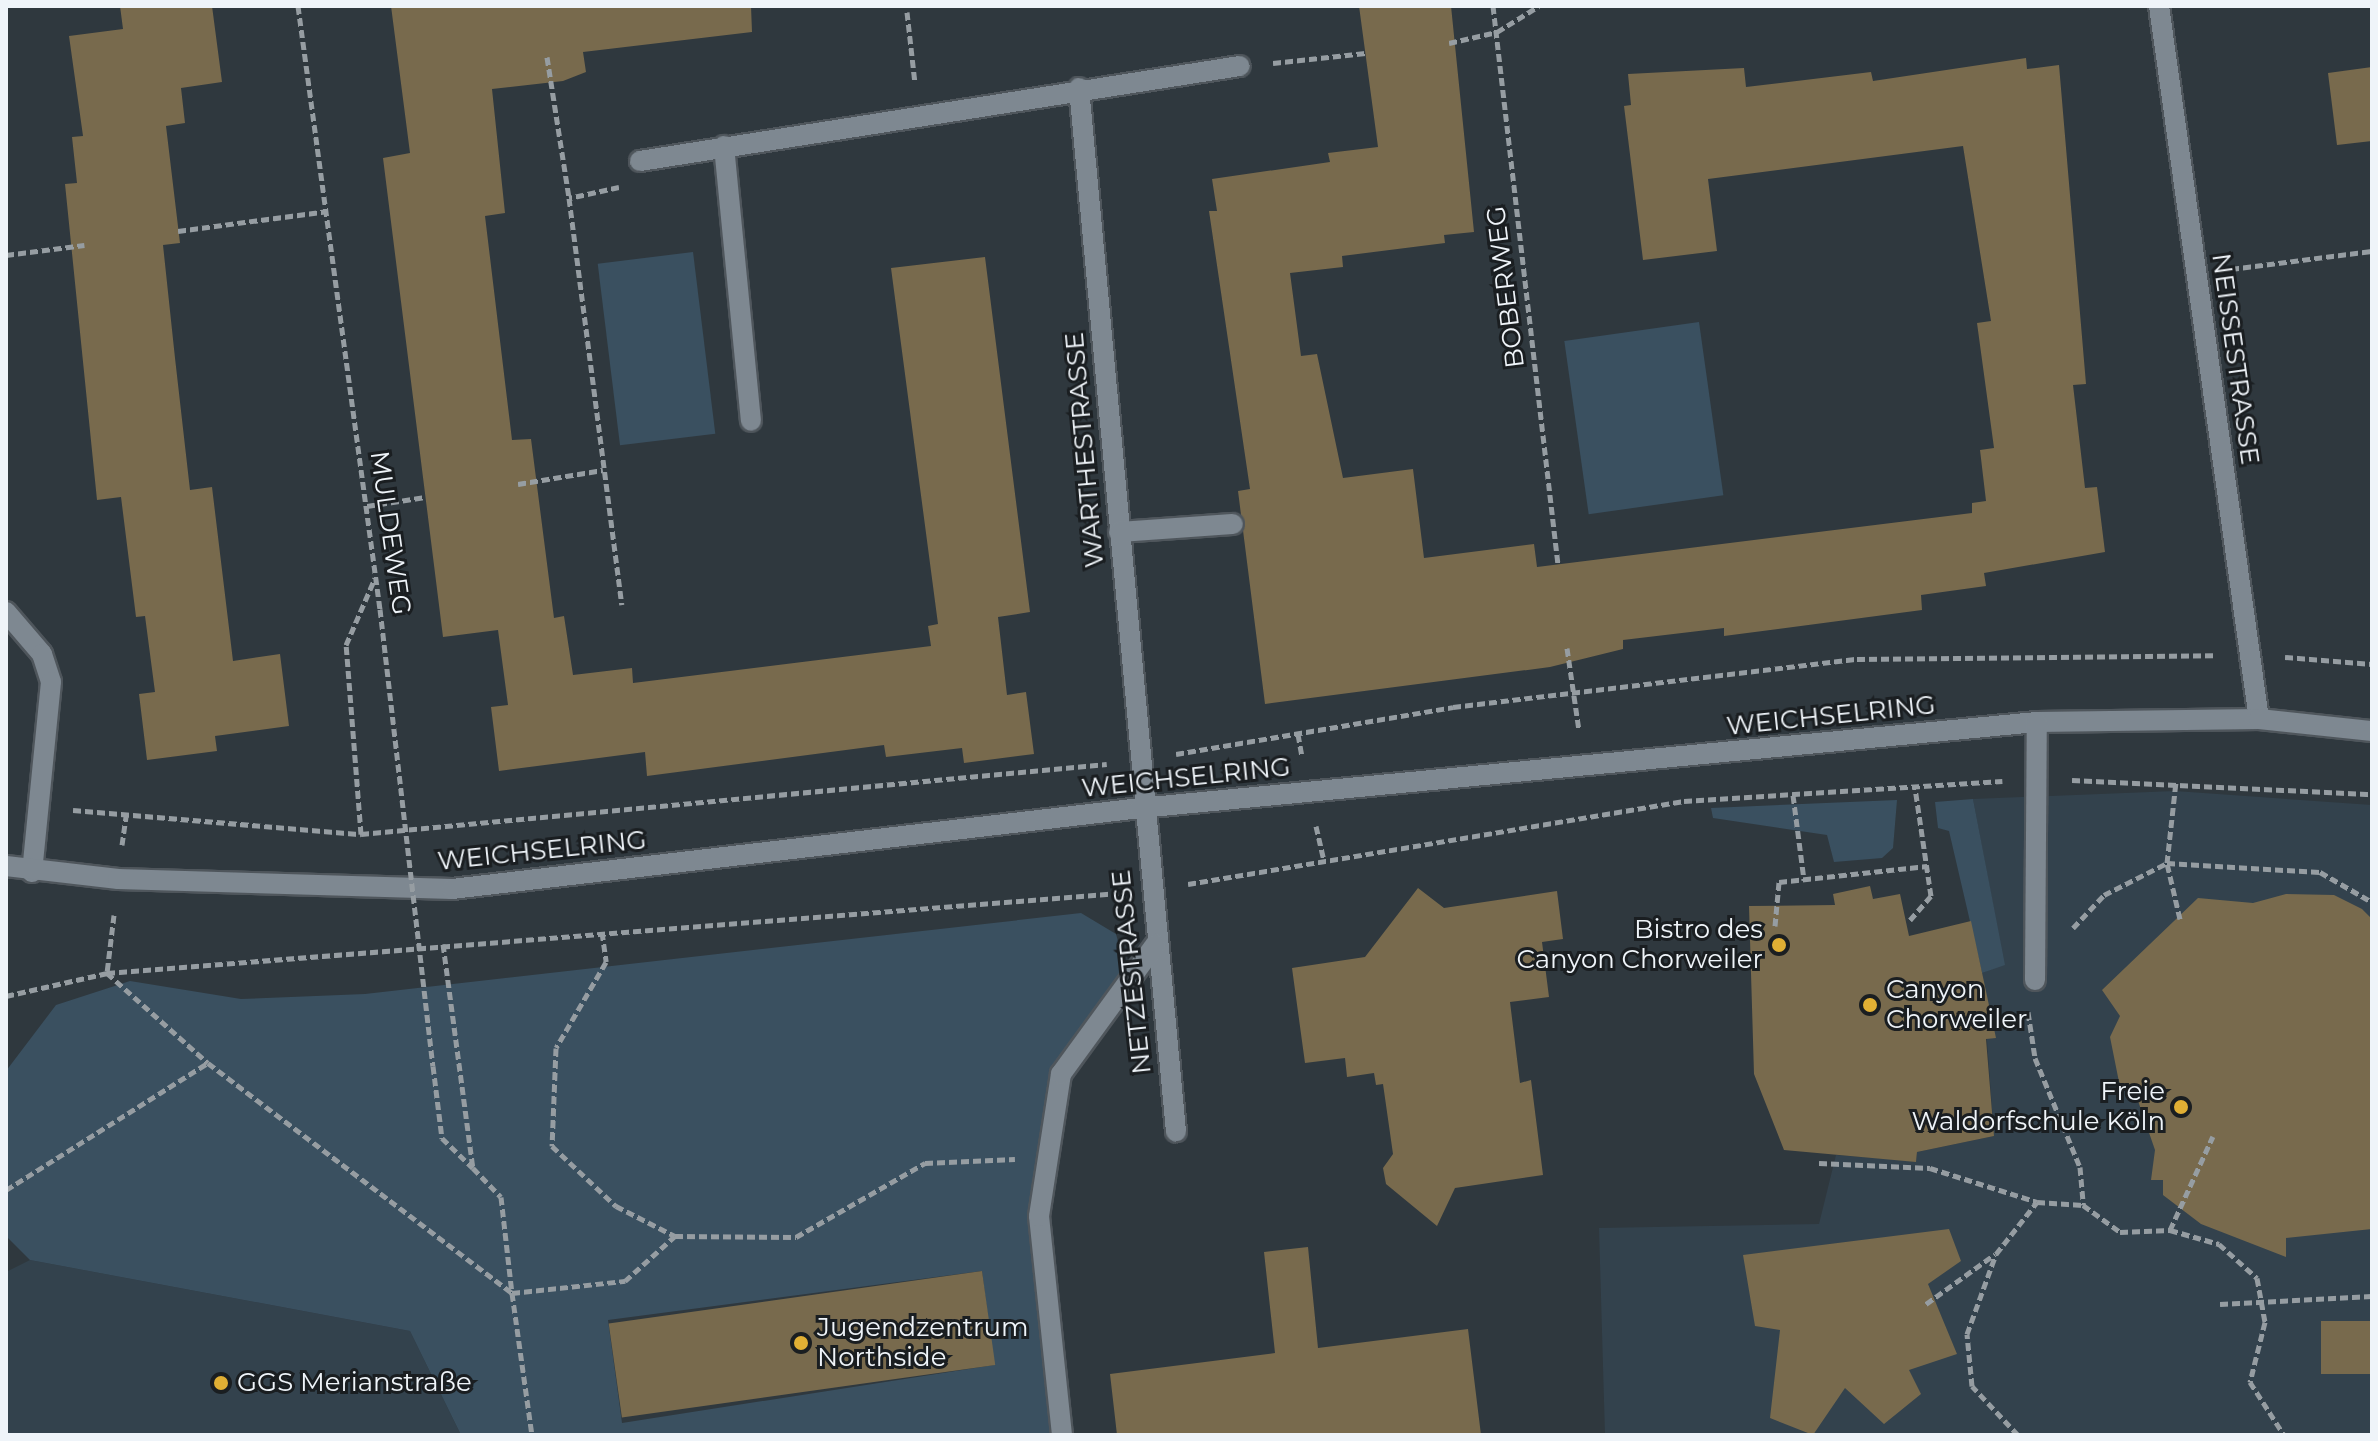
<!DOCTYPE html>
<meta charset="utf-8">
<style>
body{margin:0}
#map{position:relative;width:2378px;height:1441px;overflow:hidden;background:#2f383e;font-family:Montserrat,sans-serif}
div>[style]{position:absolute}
.built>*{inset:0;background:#33424d}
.green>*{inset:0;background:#3a5060;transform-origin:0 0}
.building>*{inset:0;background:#786a4d;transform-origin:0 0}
.path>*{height:5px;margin-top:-2.5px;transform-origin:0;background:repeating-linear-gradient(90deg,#969da2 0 8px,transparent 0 12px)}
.roads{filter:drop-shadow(2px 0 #4f565c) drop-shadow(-2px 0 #4f565c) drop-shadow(0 2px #4f565c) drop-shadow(0 -2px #4f565c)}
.minor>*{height:20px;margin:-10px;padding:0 10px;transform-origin:10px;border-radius:10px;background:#7e8891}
.path-bridge>*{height:5px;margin-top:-2.5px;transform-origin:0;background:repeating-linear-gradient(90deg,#969da2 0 8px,transparent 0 12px)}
.dots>*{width:22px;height:22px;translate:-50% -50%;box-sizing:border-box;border:4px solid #1a1e21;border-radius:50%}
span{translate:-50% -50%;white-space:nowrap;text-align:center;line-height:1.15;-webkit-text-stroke:6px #1a1e21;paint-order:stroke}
.street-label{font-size:26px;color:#eff4f9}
.poi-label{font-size:26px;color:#eff4f9}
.right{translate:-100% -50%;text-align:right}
.left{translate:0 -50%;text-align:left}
.frame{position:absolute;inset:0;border:8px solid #eff4f9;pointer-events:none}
</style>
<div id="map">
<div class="built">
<div style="clip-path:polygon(2175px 791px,2372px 805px,2372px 1435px,1605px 1435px,1599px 1228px,1819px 1224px,1836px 1155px,1916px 1161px,1917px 1152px,1994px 1136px,1982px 973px,2004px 964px,1973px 799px)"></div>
<div style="clip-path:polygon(30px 1260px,410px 1331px,461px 1435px,6px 1435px,6px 1272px)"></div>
</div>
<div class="green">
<div style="left:693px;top:252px;width:183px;height:96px;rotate:83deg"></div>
<div style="left:1699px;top:322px;width:175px;height:136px;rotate:82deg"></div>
<div style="clip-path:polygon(1973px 799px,2005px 965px,1982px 973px,1949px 831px,1938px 828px,1935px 802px)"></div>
<div style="clip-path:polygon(1897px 800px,1893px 848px,1882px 858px,1834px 862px,1827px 835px,1713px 818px,1711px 808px)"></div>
<div style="clip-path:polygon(evenodd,1081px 913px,1116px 934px,1125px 966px,1061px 1074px,1039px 1216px,1062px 1435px,461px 1435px,410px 1331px,30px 1260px,6px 1236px,6px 1071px,56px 1005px,130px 981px,241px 999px,365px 994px,1081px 913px,982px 1271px,994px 1365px,622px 1423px,608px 1320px,982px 1271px)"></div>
</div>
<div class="building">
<div style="clip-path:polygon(120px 6px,212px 6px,222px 82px,181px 88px,185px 123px,166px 126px,180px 243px,163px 245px,175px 358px,190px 490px,212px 487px,233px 661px,280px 654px,289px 726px,215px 736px,217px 751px,147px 760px,139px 694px,155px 692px,145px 616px,136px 617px,121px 497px,97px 500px,65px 184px,77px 183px,72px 137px,83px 136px,69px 36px,123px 29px)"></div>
<div style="clip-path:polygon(391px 6px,751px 6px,752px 32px,583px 52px,586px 72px,563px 81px,492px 89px,505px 213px,485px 216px,512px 440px,531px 439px,554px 618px,564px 616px,573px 675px,632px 668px,633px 683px,931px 646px,928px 626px,938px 624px,891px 268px,985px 257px,1030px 612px,998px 617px,1007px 695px,1026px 692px,1034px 754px,964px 763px,962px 748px,886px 757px,884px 745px,647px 776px,645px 752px,499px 771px,491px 707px,508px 705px,498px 630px,443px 637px,383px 158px,410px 153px)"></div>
<div style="clip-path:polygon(1359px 6px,1451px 6px,1474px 232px,1444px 235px,1445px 243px,1342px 256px,1343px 267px,1290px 273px,1301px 356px,1317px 354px,1343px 478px,1413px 469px,1424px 558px,1534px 544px,1537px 567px,1972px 513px,1972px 503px,1986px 501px,1980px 450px,1994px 448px,1977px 323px,1991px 321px,1963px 146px,1708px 179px,1717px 251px,1643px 260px,1624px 106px,1631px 105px,1628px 74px,1744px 68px,1746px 87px,1871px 72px,1873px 81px,2026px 58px,2027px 69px,2059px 65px,2086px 384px,2073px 385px,2085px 488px,2097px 487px,2105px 552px,1984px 573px,1986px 586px,1921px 595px,1922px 610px,1724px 636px,1724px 628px,1623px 640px,1623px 649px,1550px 667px,1265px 704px,1238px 491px,1250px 489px,1209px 211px,1217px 211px,1212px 179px,1330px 162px,1328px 153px,1378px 147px)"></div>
<div style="clip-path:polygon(2372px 67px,2372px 141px,2337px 145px,2328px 73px)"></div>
<div style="clip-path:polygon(1870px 886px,1873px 899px,1900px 894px,1909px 936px,1971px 921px,1996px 1038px,1986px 1039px,1994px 1136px,1917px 1152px,1916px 1162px,1784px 1150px,1754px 1074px,1749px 906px,1835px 905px,1833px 894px)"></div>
<div style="clip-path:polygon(1418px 888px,1444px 908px,1557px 891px,1563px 939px,1542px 942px,1549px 997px,1510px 1002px,1520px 1083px,1531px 1080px,1543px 1175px,1455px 1188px,1437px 1226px,1386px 1184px,1383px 1168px,1393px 1154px,1383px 1084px,1376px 1085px,1374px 1073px,1347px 1077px,1345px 1058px,1305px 1063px,1292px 968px,1365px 957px)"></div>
<div style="clip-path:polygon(2286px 894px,2334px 895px,2362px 909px,2372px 919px,2372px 1229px,2286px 1238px,2286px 1257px,2201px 1224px,2163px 1195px,2163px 1180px,2151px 1180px,2155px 1150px,2137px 1098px,2119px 1082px,2110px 1037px,2120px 1016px,2102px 990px,2198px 898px,2253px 903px)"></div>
<div style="clip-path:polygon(1949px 1229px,1961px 1261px,1928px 1284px,1957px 1354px,1909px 1370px,1921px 1394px,1884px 1424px,1845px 1388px,1813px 1435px,1770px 1418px,1780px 1330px,1755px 1326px,1743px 1255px)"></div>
<div style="clip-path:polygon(1308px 1247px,1318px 1348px,1468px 1329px,1481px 1435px,1117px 1435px,1110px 1374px,1275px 1353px,1264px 1252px)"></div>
<div style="left:982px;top:1271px;width:95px;height:377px;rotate:82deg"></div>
<div style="left:2372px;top:1321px;width:53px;height:51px;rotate:90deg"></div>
</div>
<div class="path">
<div style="left:298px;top:6px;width:609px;rotate:82.26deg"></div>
<div style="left:1493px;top:6px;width:562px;rotate:83.36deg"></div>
<div style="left:907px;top:12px;width:71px;rotate:83.6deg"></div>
<div style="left:1449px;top:43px;width:49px;rotate:-12.9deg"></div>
<div style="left:1497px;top:32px;width:49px;rotate:-31.8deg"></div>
<div style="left:547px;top:57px;width:143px;rotate:81.1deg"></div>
<div style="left:1273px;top:63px;width:93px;rotate:-6.2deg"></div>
<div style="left:619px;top:187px;width:51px;rotate:167.6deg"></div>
<div style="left:569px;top:198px;width:410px;rotate:82.6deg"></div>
<div style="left:178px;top:231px;width:150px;rotate:-7.6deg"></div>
<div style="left:6px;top:255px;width:79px;rotate:-7.3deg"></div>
<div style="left:2231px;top:269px;width:142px;rotate:-7.3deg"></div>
<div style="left:518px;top:484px;width:86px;rotate:-9.4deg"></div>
<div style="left:367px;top:506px;width:59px;rotate:-8.8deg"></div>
<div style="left:1567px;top:648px;width:83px;rotate:81.7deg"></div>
<div style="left:2285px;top:657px;width:87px;rotate:4.6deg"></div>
<div style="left:1298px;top:734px;width:23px;rotate:80deg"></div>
<div style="left:1176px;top:754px;width:281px;rotate:-9.6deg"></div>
<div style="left:1453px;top:707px;width:407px;rotate:-6.8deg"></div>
<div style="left:1857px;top:659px;width:358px;rotate:-0.6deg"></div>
<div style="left:2072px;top:780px;width:300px;rotate:2.7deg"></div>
<div style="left:1793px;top:795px;width:86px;rotate:82.6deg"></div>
<div style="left:73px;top:810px;width:289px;rotate:4.8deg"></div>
<div style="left:361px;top:834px;width:749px;rotate:-5.36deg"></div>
<div style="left:1316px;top:826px;width:35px;rotate:77deg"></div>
<div style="left:361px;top:834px;width:190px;rotate:-94.5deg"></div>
<div style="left:346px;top:645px;width:73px;rotate:-66.6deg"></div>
<div style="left:122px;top:845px;width:29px;rotate:-82deg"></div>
<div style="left:1188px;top:884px;width:503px;rotate:-9.5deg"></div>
<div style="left:1684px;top:801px;width:319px;rotate:-3.6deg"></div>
<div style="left:114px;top:915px;width:58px;rotate:96.9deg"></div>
<div style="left:107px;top:973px;width:135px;rotate:41.7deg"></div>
<div style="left:208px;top:1063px;width:381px;rotate:37.1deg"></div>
<div style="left:512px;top:1293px;width:143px;rotate:82deg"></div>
<div style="left:2180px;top:919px;width:57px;rotate:-103.1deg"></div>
<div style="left:2167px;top:863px;width:153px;rotate:3.4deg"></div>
<div style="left:2320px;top:872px;width:60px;rotate:30deg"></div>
<div style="left:1910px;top:920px;width:32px;rotate:-49deg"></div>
<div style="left:1931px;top:896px;width:109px;rotate:-98.4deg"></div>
<div style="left:1775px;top:926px;width:44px;rotate:-84.8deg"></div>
<div style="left:1779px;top:882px;width:149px;rotate:-6.2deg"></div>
<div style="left:2073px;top:928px;width:45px;rotate:-46.8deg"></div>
<div style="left:2104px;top:895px;width:71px;rotate:-26.9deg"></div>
<div style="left:2167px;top:863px;width:81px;rotate:-83.7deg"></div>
<div style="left:602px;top:932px;width:30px;rotate:82deg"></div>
<div style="left:606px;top:962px;width:99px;rotate:120.2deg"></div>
<div style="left:556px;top:1048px;width:98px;rotate:92.3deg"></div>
<div style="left:552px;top:1146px;width:88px;rotate:43.2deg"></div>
<div style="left:616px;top:1206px;width:66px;rotate:27deg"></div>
<div style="left:443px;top:944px;width:226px;rotate:82.4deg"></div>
<div style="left:473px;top:1168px;width:40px;rotate:46deg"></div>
<div style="left:501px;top:1197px;width:97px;rotate:83.5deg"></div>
<div style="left:512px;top:1293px;width:114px;rotate:-6.1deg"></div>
<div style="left:625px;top:1281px;width:67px;rotate:-42deg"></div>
<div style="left:675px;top:1236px;width:121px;rotate:0.5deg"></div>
<div style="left:796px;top:1237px;width:149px;rotate:-29.8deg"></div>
<div style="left:925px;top:1163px;width:90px;rotate:-2.5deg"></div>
<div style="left:6px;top:996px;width:104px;rotate:-12.8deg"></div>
<div style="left:107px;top:973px;width:1015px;rotate:-4.52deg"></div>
<div style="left:2028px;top:1012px;width:47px;rotate:81.3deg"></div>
<div style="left:2035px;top:1058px;width:118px;rotate:67.6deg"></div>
<div style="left:2080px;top:1167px;width:38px;rotate:85deg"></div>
<div style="left:433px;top:1066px;width:73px;rotate:82.9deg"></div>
<div style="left:442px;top:1138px;width:43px;rotate:44.1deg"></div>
<div style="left:1819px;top:1163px;width:111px;rotate:2.6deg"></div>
<div style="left:1930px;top:1168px;width:112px;rotate:17.6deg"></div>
<div style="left:2037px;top:1202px;width:46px;rotate:3.7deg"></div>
<div style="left:2083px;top:1205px;width:46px;rotate:36.1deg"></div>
<div style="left:2120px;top:1232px;width:50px;rotate:-2.3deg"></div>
<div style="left:2170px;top:1230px;width:51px;rotate:15.9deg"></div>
<div style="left:2219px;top:1244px;width:51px;rotate:41.8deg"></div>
<div style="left:2257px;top:1278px;width:45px;rotate:79.7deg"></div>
<div style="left:2265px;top:1322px;width:62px;rotate:104deg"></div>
<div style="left:2250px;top:1382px;width:63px;rotate:57.3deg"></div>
<div style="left:6px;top:1190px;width:239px;rotate:-32.2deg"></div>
<div style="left:2170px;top:1230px;width:103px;rotate:-65.4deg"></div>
<div style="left:1926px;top:1304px;width:85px;rotate:-35.9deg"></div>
<div style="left:2220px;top:1304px;width:152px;rotate:-3deg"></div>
<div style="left:2018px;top:1435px;width:67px;rotate:-133.2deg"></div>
<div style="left:1972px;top:1386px;width:52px;rotate:-95.5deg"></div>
<div style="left:1967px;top:1334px;width:85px;rotate:-70.1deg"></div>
<div style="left:1996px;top:1254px;width:66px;rotate:-51.7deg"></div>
</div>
<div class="roads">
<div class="minor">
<div style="left:2159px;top:6px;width:720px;rotate:82.02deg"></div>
<div style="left:1079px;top:88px;width:1048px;rotate:84.69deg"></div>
<div style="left:724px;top:146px;width:276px;rotate:84.4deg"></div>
<div style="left:640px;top:161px;width:607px;rotate:-9deg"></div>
<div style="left:1119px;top:532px;width:114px;rotate:-4deg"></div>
<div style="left:6px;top:612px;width:55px;rotate:49.4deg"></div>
<div style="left:42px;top:654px;width:29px;rotate:72deg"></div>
<div style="left:51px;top:682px;width:191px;rotate:95.7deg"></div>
<div style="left:6px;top:866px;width:113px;rotate:6.6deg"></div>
<div style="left:118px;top:879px;width:334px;rotate:1.7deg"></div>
<div style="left:452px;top:889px;width:693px;rotate:-6.71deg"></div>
<div style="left:1140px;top:808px;width:901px;rotate:-5.48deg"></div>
<div style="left:2037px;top:722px;width:222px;rotate:-0.8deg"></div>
<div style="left:2259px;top:719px;width:114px;rotate:6.1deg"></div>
<div style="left:2035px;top:980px;width:258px;rotate:-89.6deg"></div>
<div style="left:1062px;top:1435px;width:220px;rotate:-96deg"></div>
<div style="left:1039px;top:1216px;width:144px;rotate:-81.2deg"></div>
<div style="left:1061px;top:1074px;width:160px;rotate:-53.9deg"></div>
</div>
</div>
<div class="path-bridge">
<div style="left:380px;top:609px;width:460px;rotate:83.4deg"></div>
</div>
<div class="dots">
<div style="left:1779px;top:945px;background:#e0af34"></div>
<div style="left:1870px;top:1005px;background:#e0af34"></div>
<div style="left:2181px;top:1107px;background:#e0af34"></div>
<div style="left:801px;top:1343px;background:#e0af34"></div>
<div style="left:221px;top:1383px;background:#e0af34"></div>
</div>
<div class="street-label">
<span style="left:1506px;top:287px;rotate:-97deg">BOBERWEG</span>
<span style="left:2235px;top:359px;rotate:82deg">NEISSESTRASSE</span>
<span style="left:1085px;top:450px;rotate:-95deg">WARTHESTRASSE</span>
<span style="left:390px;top:533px;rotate:82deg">MULDEWEG</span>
<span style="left:1831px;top:716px;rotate:-6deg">WEICHSELRING</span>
<span style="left:1186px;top:778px;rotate:-6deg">WEICHSELRING</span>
<span style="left:542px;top:851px;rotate:-6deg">WEICHSELRING</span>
<span style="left:1132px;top:972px;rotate:-96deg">NETZESTRASSE</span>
</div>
<div class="poi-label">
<span class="right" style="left:1763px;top:945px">Bistro des<br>Canyon Chorweiler</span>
<span class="left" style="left:1886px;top:1005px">Canyon<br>Chorweiler</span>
<span class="right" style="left:2165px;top:1107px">Freie<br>Waldorfschule Köln</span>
<span class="left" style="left:817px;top:1343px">Jugendzentrum<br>Northside</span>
<span class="left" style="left:237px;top:1383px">GGS Merianstraße</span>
</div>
<div class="frame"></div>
</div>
